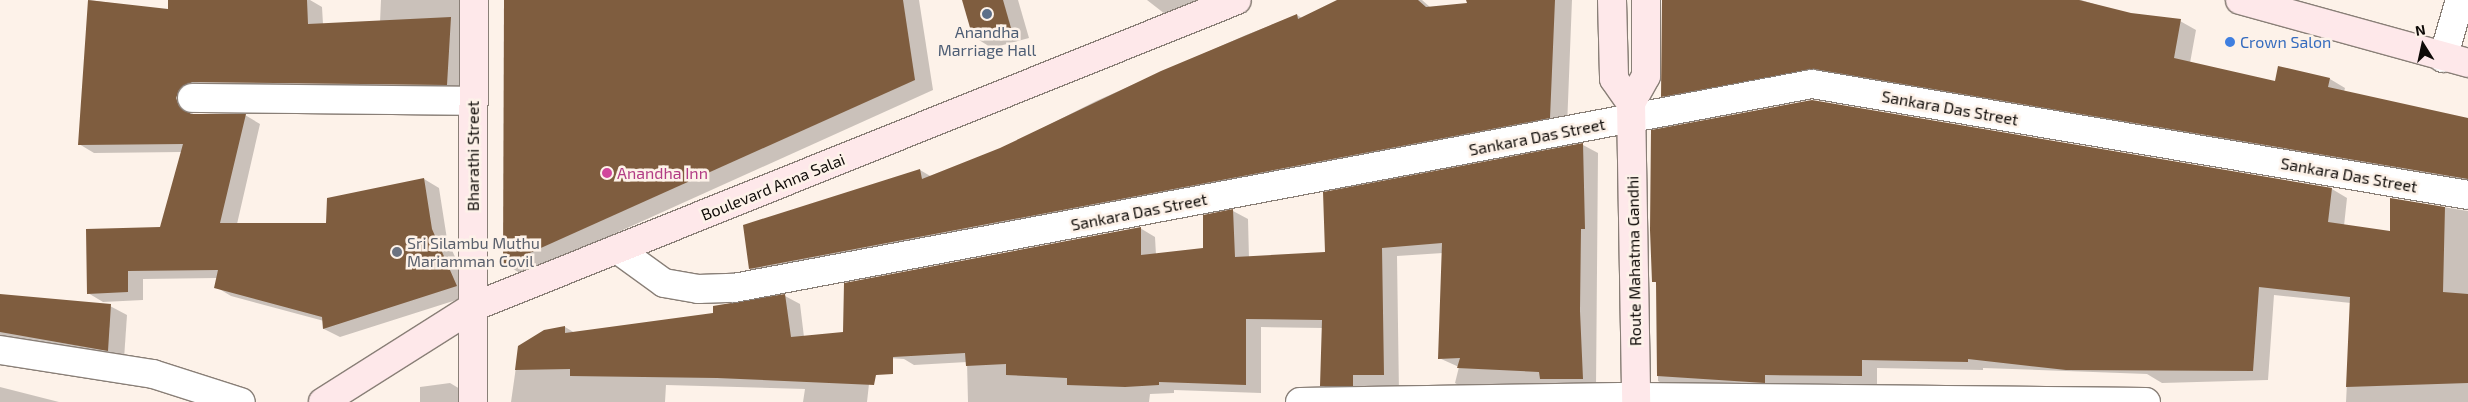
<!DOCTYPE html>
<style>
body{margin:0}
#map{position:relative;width:2468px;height:402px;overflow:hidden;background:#fdf2e9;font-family:"Exo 2",sans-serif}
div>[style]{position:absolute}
.shadow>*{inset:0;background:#0003}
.building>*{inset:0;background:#7f5d3f}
.roads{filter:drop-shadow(1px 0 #897f77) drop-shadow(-1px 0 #897f77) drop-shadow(0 1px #897f77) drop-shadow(0 -1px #897f77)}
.street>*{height:28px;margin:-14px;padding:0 14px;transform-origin:14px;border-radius:14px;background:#fff}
.secondary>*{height:28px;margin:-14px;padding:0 14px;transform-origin:14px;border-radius:14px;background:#fee8ea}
.dots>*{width:14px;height:14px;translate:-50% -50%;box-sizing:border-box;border:2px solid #fdf2e9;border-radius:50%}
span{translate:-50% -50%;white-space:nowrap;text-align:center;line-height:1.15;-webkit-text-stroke:5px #fdf2e9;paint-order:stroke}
.service-label{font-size:16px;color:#4e5e75}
.shop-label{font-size:16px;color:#366cbe}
.left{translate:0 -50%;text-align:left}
.street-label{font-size:16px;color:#0f0b08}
.hotel-label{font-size:16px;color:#b23c85}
.worship-label{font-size:16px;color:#5b616d}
.north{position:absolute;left:2398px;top:20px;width:50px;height:50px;-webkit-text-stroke:4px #fdf2e9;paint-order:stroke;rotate:350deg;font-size:14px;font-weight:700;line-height:20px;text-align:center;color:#0f0b08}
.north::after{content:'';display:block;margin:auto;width:18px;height:22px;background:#0f0b08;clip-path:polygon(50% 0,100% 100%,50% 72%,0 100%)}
</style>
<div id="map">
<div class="shadow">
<div style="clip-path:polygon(89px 0,169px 11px,274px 0,310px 0,322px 7px,323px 24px,380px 22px,381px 0,464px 0,462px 93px,191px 108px,193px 115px,245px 115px,260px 124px,237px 224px,327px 225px,424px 179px,439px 188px,447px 239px,472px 295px,340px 337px,324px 329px,324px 321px,231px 296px,216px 287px,217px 278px,143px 279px,143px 300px,103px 302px,88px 293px,161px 229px,182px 152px,94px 153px,79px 144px)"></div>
<div style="clip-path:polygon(505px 0,919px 0,933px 90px,523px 275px,505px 264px)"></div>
<div style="clip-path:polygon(963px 0,1018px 0,1029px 38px,992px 48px,974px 37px)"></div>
<div style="clip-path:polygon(1147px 0,1201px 0,1165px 14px)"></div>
<div style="clip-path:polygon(1340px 0,1422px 0,1431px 8px,1468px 4px,1468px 0,1572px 0,1567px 127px,767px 278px,750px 268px,920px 170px,932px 177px,1001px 149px,1096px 101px,1246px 35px,1297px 15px,1302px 18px)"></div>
<div style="clip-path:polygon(1663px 0,2081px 0,2130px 15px,2180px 21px,2196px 30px,2190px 63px,2275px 82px,2330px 79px,2345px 88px,2344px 92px,2468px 119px,2468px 185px,1831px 77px,1678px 105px,1663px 96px)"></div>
<div style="clip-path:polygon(1583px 145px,1598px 153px,1596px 390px,1470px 392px,1455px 383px,1459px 367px,1439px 358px,1443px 253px,1397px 256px,1399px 393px,1337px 394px,1322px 385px,1323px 328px,1261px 327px,1261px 393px,1174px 390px,1174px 393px,1150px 394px,1149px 402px,968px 402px,967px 362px,914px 365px,904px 359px,872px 357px,867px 402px,803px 402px,805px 389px,666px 385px,665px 402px,511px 402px,519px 346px,565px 327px,575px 333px,714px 315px,785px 296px,800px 304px,804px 337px,845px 333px,1140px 228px,1155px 237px,1156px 255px,1204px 249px,1233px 211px,1248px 219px,1249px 258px,1326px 254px)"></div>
<div style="clip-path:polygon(2332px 189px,2347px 198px,2344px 226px,2391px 232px,2392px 199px,2468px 211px,2468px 402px,2346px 402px,2351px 303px,2274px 295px,2268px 380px,2162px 383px,2147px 374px,1983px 368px,1983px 370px,1877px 368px,1877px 392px,1674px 390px,1658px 381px,1658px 284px,1654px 281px)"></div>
<div style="clip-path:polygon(0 295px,110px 306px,127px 315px,124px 359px,0 338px)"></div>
<div style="clip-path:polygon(450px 383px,465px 392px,466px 402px,420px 402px,420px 387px)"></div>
<div style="clip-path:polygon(0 387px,59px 402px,0 402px)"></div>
</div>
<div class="building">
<div style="clip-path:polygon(88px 0,168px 9px,168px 0,307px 0,308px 24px,451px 17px,447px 85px,192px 82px,179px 90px,176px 98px,179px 106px,191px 114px,246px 114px,220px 223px,326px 223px,327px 198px,424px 178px,432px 229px,457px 286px,323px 329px,322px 317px,214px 288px,218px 270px,128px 271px,128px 292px,87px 294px,86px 229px,160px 227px,183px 144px,78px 145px)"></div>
<div style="clip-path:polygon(504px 0,903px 0,915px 80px,503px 265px)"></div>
<div style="clip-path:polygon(962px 0,1003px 0,1011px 28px,973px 38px)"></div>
<div style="clip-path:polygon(1337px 0,1418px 0,1426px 7px,1467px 3px,1466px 0,1555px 0,1550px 118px,749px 269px,743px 225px,920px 169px,922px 179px,1000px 148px,1161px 71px,1297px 14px,1298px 19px)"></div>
<div style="clip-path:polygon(1662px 0,2079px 0,2131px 13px,2181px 19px,2174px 58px,2275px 81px,2278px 66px,2330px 78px,2328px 87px,2468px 118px,2468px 179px,1814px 69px,1661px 97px)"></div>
<div style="clip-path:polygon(1812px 100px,2332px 188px,2328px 222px,2390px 231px,2390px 198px,2445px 207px,2443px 292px,2468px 294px,2468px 383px,2346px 387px,2350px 297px,2259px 287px,2253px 371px,2066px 370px,1968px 359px,1968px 362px,1862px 360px,1862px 376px,1765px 375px,1765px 383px,1657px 376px,1656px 282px,1652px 282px,1650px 230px,1651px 130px)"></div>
<div style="clip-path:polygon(1583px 143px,1585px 229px,1581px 229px,1580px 311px,1583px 379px,1540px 379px,1539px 372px,1457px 368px,1460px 358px,1438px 359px,1442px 243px,1382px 248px,1384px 375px,1353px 375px,1353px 386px,1320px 386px,1322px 320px,1246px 319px,1246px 385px,1159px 382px,1159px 385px,1125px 387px,1067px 385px,1067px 378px,1006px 375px,1006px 364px,966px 366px,965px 353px,893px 357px,893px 374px,876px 375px,874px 385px,717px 378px,570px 376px,570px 369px,515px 370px,518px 346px,544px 330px,565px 326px,565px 333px,713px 313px,713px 306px,785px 294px,791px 337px,843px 332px,844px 283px,1141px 227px,1141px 255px,1203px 248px,1203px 215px,1233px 209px,1235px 257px,1325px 252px,1323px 192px)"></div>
<div style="clip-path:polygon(0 294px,111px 304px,108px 351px,0 332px)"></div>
</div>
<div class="roads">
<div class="street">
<div style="left:2443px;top:58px;width:60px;rotate:-73.7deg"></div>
<div style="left:192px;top:98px;width:281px;rotate:0.6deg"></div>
<div style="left:617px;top:249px;width:58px;rotate:35.9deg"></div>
<div style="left:664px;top:283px;width:35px;rotate:10deg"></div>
<div style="left:698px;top:289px;width:36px;rotate:-2deg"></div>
<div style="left:734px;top:288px;width:1097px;rotate:-10.72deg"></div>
<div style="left:1812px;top:84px;width:665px;rotate:9.6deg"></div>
<div style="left:0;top:350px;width:155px;rotate:8.9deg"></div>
<div style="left:153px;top:374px;width:92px;rotate:17.7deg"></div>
<div style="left:1300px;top:402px;width:336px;rotate:-0.9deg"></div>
<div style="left:1636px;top:397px;width:510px;rotate:0.56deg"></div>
</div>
<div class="secondary">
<div style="left:1612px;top:0;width:79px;rotate:88.5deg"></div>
<div style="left:1614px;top:79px;width:29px;rotate:55deg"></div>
<div style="left:1631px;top:103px;width:299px;rotate:89deg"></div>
<div style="left:2240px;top:0;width:237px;rotate:15.4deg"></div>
<div style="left:1631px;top:103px;width:31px;rotate:-61deg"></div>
<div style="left:1646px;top:76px;width:76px;rotate:-90deg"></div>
<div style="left:323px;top:402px;width:178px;rotate:-32.3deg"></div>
<div style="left:473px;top:307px;width:823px;rotate:-21.89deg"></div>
<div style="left:473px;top:402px;width:402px;rotate:-89.9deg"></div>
</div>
</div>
<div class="dots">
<div style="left:987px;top:14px;background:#5c6f8a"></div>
<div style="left:2230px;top:42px;background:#3f7fe0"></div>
<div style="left:607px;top:173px;background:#d1479c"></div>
<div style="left:397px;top:252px;background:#6b7280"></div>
</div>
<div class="service-label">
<span style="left:987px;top:41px">Anandha<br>Marriage Hall</span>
</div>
<div class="shop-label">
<span class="left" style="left:2240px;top:42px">Crown Salon</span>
</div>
<div class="street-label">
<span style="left:1950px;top:108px;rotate:10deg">Sankara Das Street</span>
<span style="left:1537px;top:137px;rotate:-11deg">Sankara Das Street</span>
<span style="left:473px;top:156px;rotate:-90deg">Bharathi Street</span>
<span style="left:2349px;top:175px;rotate:10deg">Sankara Das Street</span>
<span style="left:773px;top:187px;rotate:-22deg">Boulevard Anna Salai</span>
<span style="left:1139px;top:212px;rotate:-11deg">Sankara Das Street</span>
<span style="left:1634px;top:261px;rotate:-91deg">Route Mahatma Gandhi</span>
</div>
<div class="hotel-label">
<span class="left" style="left:617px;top:173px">Anandha Inn</span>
</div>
<div class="worship-label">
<span class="left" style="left:407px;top:252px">Sri Silambu Muthu<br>Mariamman Covil</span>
</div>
<div class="north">N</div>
</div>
